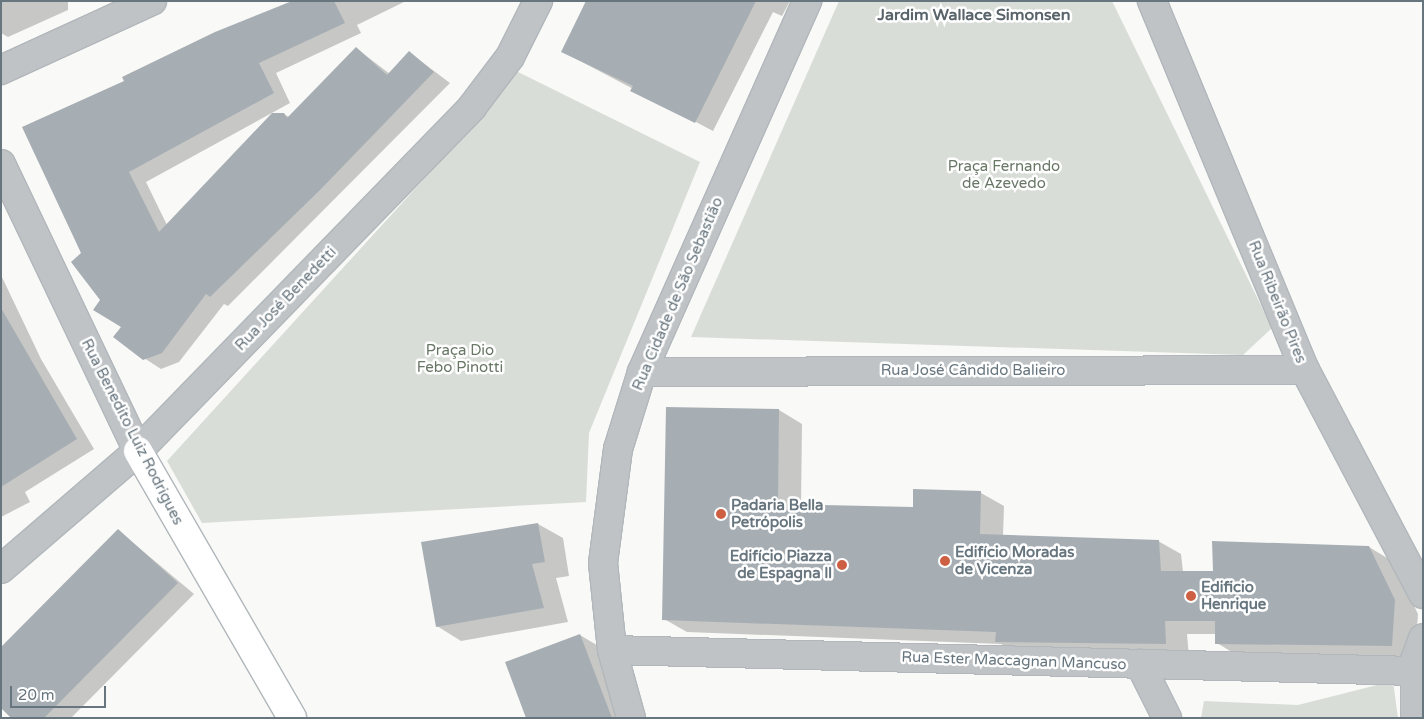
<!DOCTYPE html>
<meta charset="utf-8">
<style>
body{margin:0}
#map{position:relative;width:1424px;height:719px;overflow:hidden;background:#f9f9f7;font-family:"Varela Round",sans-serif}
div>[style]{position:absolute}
.green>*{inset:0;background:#d9ddd7}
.shadow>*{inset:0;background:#0003}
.building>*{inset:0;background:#a7aeb3}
.roads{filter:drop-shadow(1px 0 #b1b7bb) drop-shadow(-1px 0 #b1b7bb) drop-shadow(0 1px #b1b7bb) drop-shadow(0 -1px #b1b7bb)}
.street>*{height:28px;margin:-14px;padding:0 14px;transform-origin:14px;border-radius:14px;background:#bfc3c6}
.secondary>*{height:28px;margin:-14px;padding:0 14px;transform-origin:14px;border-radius:14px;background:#fff}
.dots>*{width:14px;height:14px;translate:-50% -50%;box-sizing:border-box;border:2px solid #fff;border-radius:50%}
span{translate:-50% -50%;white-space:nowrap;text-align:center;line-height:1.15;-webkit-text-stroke:5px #fff;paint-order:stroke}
.park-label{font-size:15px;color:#697766}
.street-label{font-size:15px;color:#67757e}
.poi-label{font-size:15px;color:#67757e;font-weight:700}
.left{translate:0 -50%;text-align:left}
.right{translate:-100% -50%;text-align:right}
.neighbourhood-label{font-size:16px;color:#59636a;font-weight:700}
.frame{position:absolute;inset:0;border:2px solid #67757e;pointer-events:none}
.scale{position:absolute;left:10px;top:686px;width:96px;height:22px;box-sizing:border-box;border:2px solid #67757e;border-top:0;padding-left:6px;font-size:15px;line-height:18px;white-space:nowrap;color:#67757e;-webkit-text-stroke:4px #fff;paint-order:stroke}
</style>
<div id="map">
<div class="green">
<div style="clip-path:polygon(839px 1px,1112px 1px,1272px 328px,1243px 355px,691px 337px)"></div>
<div style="clip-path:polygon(510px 68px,700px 162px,589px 433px,586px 502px,202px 523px,167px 461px,475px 123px)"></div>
<div style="clip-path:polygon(1393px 681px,1398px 718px,1201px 718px,1204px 701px,1298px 705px)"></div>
</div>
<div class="shadow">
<div style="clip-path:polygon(1px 1px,68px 1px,68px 10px,8px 37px,1px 33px)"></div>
<div style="clip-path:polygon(295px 1px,406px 1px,357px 25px,361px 33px,276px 73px,290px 103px,146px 182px,167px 225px,284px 114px,289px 117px,356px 48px,390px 74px,410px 53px,450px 83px,228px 306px,224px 304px,179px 362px,161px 369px,144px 358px,101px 300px,83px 254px,126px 81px)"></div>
<div style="clip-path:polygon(586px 1px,790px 1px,782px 16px,773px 12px,713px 131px,563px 52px)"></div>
<div style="clip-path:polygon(1px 275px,41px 359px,94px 449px,25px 492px,30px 502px,1px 517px)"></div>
<div style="clip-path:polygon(779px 410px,802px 424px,801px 506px,914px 509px,981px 493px,1004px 506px,1003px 536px,1158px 541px,1181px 554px,1183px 572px,1214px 572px,1369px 547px,1392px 561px,1418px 614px,1415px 659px,1240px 657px,1217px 643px,1216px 634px,1187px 634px,1189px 657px,1020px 655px,1001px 644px,687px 632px,664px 619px)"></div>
<div style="clip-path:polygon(538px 524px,563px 538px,569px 576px,556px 578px,568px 622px,461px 641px,437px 626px)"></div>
<div style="clip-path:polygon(119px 531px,194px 594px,71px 718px,12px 718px)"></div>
<div style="clip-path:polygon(580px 635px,605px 650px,631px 718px,528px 718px)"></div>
</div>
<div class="building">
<div style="clip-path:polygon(292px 1px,334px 1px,345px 23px,259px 63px,274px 93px,129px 172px,159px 232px,272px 113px,284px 113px,287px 118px,356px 47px,387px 75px,409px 51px,434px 72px,321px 189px,210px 297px,206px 294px,162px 353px,143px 360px,113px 337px,121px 327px,93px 310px,100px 300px,71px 262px,81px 253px,22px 127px,124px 81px,122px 77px,215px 32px)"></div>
<div style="clip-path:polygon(586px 1px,756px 1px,695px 123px,630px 91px,633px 86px,561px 52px)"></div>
<div style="clip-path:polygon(1px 308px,77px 439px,1px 487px)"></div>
<div style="clip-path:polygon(666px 407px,779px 409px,778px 504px,913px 507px,913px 489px,981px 491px,980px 534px,1159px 540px,1161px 571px,1213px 571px,1212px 541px,1369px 546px,1395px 600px,1392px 646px,1215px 644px,1215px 621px,1165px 621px,1166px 644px,995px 642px,996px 632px,662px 620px)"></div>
<div style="clip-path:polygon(538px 523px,545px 562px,532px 564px,544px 608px,436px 627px,421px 542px)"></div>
<div style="clip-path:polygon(118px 529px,178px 583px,44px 718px,11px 718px,1px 708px,1px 647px)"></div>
<div style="clip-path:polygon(580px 634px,612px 718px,526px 718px,505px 662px)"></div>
</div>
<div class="roads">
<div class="street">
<div style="left:1152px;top:1px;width:399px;rotate:67.5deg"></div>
<div style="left:1305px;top:370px;width:253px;rotate:62.2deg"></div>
<div style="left:1px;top:70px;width:166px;rotate:-24.6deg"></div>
<div style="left:1px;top:164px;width:318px;rotate:64.5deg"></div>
<div style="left:642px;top:372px;width:663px;rotate:-0.17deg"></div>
<div style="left:1px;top:569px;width:181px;rotate:-40.7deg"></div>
<div style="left:138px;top:451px;width:479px;rotate:-45.8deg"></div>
<div style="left:472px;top:107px;width:63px;rotate:-52.8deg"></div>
<div style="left:510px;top:57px;width:63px;rotate:-63.4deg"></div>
<div style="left:612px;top:650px;width:804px;rotate:1.5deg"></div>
<div style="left:1140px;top:664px;width:60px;rotate:63.4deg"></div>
<div style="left:631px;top:718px;width:71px;rotate:-105.6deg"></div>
<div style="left:612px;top:650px;width:87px;rotate:-95.9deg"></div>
<div style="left:603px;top:563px;width:115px;rotate:-82.5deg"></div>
<div style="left:618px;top:449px;width:81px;rotate:-72.7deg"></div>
<div style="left:642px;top:372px;width:406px;rotate:-66deg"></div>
<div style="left:1415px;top:718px;width:58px;rotate:-90deg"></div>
<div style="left:1415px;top:660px;width:23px;rotate:-70deg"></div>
</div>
<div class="secondary">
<div style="left:138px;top:451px;width:308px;rotate:60deg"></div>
</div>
</div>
<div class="dots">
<div style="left:721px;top:514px;background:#cd6043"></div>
<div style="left:945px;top:561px;background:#cd6043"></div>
<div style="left:842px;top:565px;background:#cd6043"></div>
<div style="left:1191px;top:596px;background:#cd6043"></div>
</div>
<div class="park-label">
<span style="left:1004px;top:175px">Praça Fernando<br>de Azevedo</span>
<span style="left:460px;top:359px">Praça Dio<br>Febo Pinotti</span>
</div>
<div class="street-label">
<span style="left:678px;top:294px;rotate:-67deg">Rua Cidade de São Sebastião</span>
<span style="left:286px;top:299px;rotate:-46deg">Rua José Benedetti</span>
<span style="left:1277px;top:302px;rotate:68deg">Rua Ribeirão Pires</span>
<span style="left:973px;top:371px">Rua José Cândido Balieiro</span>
<span style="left:132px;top:432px;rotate:63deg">Rua Benedito Luiz Rodrigues</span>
<span style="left:1014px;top:661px;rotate:2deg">Rua Ester Maccagnan Mancuso</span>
</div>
<div class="poi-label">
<span class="left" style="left:731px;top:514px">Padaria Bella<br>Petrópolis</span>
<span class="left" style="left:955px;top:561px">Edifício Moradas<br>de Vicenza</span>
<span class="right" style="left:832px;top:565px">Edifício Piazza<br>de Espagna ll</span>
<span class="left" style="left:1201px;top:596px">Edificio<br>Henrique</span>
</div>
<div class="neighbourhood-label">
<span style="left:974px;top:15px">Jardim Wallace Simonsen</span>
</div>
<div class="frame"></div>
<div class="scale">20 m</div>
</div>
